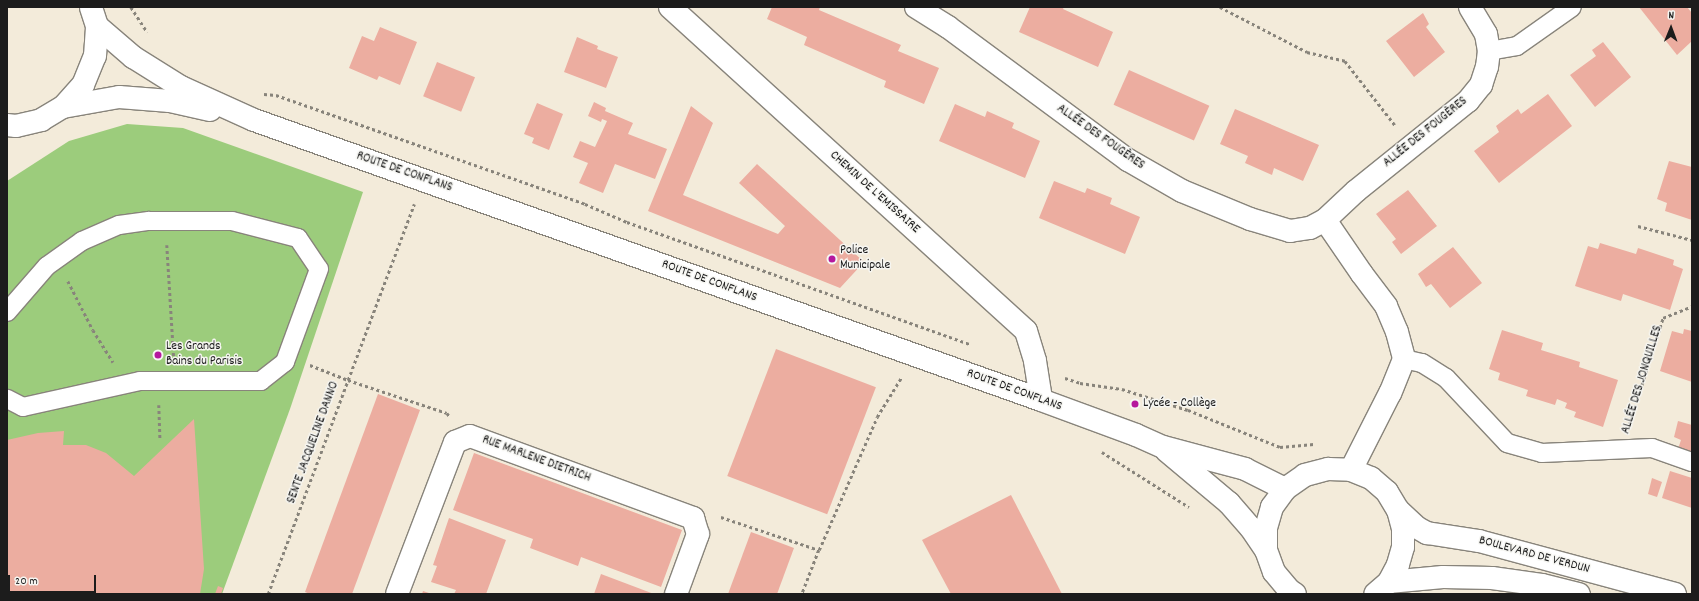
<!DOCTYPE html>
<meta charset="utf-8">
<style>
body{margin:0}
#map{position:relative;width:1699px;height:601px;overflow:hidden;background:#f3ebda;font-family:Dekko,sans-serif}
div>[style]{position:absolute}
.green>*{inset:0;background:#9ccc7c}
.building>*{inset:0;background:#ecada0;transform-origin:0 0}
.path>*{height:2.5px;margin-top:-1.25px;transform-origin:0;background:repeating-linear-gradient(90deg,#88847b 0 3px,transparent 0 6px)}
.roads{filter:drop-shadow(1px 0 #88847b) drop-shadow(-1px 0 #88847b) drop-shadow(0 1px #88847b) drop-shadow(0 -1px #88847b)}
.service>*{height:18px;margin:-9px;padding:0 9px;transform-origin:9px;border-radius:9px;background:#fff}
.minor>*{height:22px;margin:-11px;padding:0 11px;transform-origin:11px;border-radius:11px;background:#fff}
.secondary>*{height:22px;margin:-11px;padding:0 11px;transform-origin:11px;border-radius:11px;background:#fff}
.dots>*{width:11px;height:11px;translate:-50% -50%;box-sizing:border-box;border:2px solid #f6f6f2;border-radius:50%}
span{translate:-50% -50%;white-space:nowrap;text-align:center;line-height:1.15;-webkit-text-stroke:3px #f6f6f2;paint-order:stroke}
.street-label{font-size:13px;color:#1c1c1c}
.poi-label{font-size:13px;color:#1c1c1c}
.left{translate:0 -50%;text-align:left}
.frame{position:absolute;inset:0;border:8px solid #1c1c1c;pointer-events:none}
.north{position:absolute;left:1651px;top:8px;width:40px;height:40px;-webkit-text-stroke:3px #f6f6f2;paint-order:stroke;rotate:1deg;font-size:11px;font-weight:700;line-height:16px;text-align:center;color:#1c1c1c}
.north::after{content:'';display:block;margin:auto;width:14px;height:18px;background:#1c1c1c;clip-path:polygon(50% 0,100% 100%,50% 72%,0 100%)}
.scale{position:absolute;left:8px;top:575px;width:88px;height:18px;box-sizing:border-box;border:2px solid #1c1c1c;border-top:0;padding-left:5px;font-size:12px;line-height:14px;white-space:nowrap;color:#1c1c1c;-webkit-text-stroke:3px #f6f6f2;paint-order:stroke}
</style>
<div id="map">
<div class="green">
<div style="clip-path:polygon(127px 124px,183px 128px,363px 192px,290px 409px,222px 594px,7px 594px,7px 181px,69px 141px)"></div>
</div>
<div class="building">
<div style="clip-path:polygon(772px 7px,820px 7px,819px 10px,901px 45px,898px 51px,939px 68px,924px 104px,884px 87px,886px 81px,804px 45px,807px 37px,767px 19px)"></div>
<div style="clip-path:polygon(1030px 7px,1064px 7px,1063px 9px,1113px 32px,1098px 67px,1019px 32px)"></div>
<div style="clip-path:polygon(1639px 7px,1687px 7px,1692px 13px,1692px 41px,1677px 55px)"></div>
<div style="clip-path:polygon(1423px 13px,1429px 24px,1426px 27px,1445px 52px,1414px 77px,1386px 41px)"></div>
<div style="clip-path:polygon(380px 27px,417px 42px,400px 85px,379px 76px,377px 80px,349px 68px,362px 36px,374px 41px)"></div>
<div style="clip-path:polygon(577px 37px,598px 46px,597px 49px,618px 57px,606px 88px,564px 72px)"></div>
<div style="clip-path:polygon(1603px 42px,1631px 77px,1595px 107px,1570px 75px,1596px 56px,1592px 50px)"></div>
<div style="left:437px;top:62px;width:41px;height:37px;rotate:22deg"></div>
<div style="left:1129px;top:70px;width:88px;height:38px;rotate:24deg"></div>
<div style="clip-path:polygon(1548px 94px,1572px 126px,1499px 183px,1474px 151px,1499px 132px,1496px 126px,1518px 109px,1521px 114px)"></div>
<div style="clip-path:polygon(594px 102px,606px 108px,605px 111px,633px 123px,628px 134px,667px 149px,655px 179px,615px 164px,603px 193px,579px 183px,588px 163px,573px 157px,580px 141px,595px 147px,607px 121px,602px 119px,601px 122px,588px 116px)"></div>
<div style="clip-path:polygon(537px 103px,563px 114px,549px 150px,532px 143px,534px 138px,524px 134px)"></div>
<div style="clip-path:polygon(955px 104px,985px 117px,987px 111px,1014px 123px,1012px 128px,1040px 141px,1025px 178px,939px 141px)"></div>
<div style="clip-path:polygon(691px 106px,713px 123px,683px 195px,778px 234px,785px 226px,739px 183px,757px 164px,864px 262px,840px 288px,648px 211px)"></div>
<div style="clip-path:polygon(1235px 109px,1319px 145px,1303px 181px,1274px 168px,1272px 175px,1245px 163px,1248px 156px,1220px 144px)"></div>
<div style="clip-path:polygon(1669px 161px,1692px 167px,1692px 220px,1665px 211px,1667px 203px,1657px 199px)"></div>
<div style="clip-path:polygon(1054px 181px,1085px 193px,1087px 188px,1112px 198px,1110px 204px,1140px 217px,1125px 254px,1039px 218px)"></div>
<div style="clip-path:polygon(1408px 190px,1437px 226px,1401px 254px,1392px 242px,1396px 239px,1376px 214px)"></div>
<div style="clip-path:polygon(1600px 243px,1636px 254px,1638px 248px,1674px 260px,1673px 265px,1683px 269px,1670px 310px,1623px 294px,1621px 301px,1575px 286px,1588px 246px,1598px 249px)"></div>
<div style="clip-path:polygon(1453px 247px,1482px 283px,1450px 308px,1431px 284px,1426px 287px,1418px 274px)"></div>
<div style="clip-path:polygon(1684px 329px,1692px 331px,1692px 382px,1660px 371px,1672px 331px,1683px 334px)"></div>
<div style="clip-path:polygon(1502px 330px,1543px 343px,1541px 350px,1580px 362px,1579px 367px,1618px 380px,1603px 427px,1574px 417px,1576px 412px,1565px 408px,1567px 403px,1557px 399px,1555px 405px,1526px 396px,1528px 390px,1498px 380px,1500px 373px,1489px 369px)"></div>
<div style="left:776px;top:349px;width:107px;height:136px;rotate:21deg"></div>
<div style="clip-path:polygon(378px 394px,420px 410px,352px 594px,310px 594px,305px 592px)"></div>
<div style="clip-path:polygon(194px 419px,204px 569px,200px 594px,7px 594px,7px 440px,38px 433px,64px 431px,63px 445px,86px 445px,106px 453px,134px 476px)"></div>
<div style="clip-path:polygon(1678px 421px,1692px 425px,1692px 454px,1678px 449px,1681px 440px,1674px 437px)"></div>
<div style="clip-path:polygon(474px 453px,682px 530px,661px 587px,581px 557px,578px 566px,530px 548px,533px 539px,453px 510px)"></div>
<div style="clip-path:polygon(1670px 471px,1692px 478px,1692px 508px,1662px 498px)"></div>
<div style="clip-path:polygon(1652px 478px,1662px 482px,1657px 497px,1648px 494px)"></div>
<div style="clip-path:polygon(1011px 495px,1062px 594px,951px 594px,922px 540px)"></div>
<div style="clip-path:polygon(449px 518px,506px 540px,486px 594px,454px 594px,456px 590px,431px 582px,437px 566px,433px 565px)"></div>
<div style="clip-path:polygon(751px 532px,794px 548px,777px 594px,728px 594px)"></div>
<div style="clip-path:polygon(601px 574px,654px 594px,594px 594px)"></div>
<div style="clip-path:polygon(218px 586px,223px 588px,221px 594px,215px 594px)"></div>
<div style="clip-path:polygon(423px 591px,432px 594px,422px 594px)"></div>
</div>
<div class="path">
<div style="left:131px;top:7px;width:30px;rotate:57deg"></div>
<div style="left:1220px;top:7px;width:98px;rotate:27.3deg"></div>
<div style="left:1307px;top:52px;width:39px;rotate:13deg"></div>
<div style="left:1345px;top:61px;width:81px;rotate:52deg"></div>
<div style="left:264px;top:94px;width:12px;rotate:5deg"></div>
<div style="left:276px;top:95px;width:328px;rotate:19.4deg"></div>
<div style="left:585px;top:204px;width:46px;rotate:23.2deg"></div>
<div style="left:627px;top:222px;width:364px;rotate:19.6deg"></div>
<div style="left:1638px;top:226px;width:56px;rotate:14.5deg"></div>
<div style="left:167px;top:245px;width:113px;rotate:86.5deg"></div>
<div style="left:68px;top:281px;width:55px;rotate:63deg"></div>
<div style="left:93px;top:330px;width:38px;rotate:58deg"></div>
<div style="left:310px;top:365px;width:41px;rotate:21.5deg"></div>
<div style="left:348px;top:380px;width:188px;rotate:-69.4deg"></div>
<div style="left:1065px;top:378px;width:16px;rotate:18deg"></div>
<div style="left:1080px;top:383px;width:42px;rotate:8.1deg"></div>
<div style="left:1122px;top:389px;width:69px;rotate:17.7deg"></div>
<div style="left:1188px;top:410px;width:99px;rotate:21.9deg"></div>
<div style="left:1280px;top:447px;width:34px;rotate:-5deg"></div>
<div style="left:159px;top:405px;width:33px;rotate:88deg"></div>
<div style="left:1629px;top:425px;width:112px;rotate:-72.4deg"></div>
<div style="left:1663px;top:318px;width:31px;rotate:-22deg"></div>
<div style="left:1102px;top:452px;width:103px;rotate:32.3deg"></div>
<div style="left:721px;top:517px;width:103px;rotate:18.6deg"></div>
<div style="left:819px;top:550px;width:47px;rotate:111.1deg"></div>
<div style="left:819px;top:550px;width:145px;rotate:-66.4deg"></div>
<div style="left:877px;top:417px;width:46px;rotate:-58.4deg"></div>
<div style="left:268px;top:594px;width:228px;rotate:-69.5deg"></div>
<div style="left:348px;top:380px;width:104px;rotate:18.4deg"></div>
<div style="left:447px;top:413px;width:5px;rotate:53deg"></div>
</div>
<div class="roads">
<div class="service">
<div style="left:1489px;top:51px;width:28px;rotate:-10deg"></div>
<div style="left:1517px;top:46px;width:67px;rotate:-35.3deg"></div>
<div style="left:7px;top:312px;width:61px;rotate:-49deg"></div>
<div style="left:47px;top:266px;width:43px;rotate:-35.5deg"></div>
<div style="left:82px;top:241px;width:40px;rotate:-23.4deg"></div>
<div style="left:119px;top:225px;width:30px;rotate:-8deg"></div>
<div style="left:149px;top:221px;width:83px"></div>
<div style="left:232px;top:221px;width:68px;rotate:14.4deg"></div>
<div style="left:298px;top:238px;width:37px;rotate:56deg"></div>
<div style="left:319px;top:269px;width:99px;rotate:110.1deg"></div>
<div style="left:285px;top:362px;width:31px;rotate:142deg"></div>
<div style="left:261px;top:381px;width:121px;rotate:180deg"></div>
<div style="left:140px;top:381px;width:120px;rotate:167.5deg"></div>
<div style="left:23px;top:407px;width:18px;rotate:-153deg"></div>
<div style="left:1404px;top:359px;width:18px;rotate:13deg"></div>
<div style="left:1422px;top:363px;width:28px;rotate:32deg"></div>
<div style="left:1446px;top:378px;width:89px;rotate:46.8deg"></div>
<div style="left:1507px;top:443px;width:36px;rotate:16deg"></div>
<div style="left:1542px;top:453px;width:110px;rotate:-2.6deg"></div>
<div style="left:1652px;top:448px;width:42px;rotate:19.3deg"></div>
</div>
<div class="minor">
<div style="left:670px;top:7px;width:481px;rotate:42.3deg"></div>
<div style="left:1026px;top:331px;width:31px;rotate:73deg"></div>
<div style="left:1035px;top:361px;width:39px;rotate:81deg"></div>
<div style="left:916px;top:7px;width:38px;rotate:32deg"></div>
<div style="left:948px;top:27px;width:224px;rotate:36.5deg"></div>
<div style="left:1128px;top:160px;width:62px;rotate:29.9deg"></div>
<div style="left:1182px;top:191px;width:74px;rotate:22.4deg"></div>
<div style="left:1250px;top:219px;width:42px;rotate:16.7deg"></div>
<div style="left:1290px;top:231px;width:20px;rotate:-9deg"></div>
<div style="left:1310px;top:228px;width:17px;rotate:-28deg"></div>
<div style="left:1325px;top:220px;width:42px;rotate:-43.1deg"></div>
<div style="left:1356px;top:191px;width:144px;rotate:-38.8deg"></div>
<div style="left:1468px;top:101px;width:21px;rotate:-51deg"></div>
<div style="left:1481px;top:85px;width:19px;rotate:-72deg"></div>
<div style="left:1487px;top:67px;width:16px;rotate:-83deg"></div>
<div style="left:1489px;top:51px;width:17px;rotate:-100deg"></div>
<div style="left:1486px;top:34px;width:31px;rotate:-121deg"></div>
<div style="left:1325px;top:220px;width:65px;rotate:55.6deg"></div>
<div style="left:1362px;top:274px;width:40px;rotate:53deg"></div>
<div style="left:1386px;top:306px;width:28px;rotate:67deg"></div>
<div style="left:1397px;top:332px;width:28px;rotate:75deg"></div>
<div style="left:1404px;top:359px;width:37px;rotate:112deg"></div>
<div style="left:1390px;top:393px;width:86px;rotate:116.9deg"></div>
<div style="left:397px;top:594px;width:163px;rotate:-69.1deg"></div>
<div style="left:455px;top:442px;width:16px;rotate:-22deg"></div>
<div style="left:470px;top:436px;width:238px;rotate:20.2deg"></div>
<div style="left:693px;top:518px;width:17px;rotate:73deg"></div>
<div style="left:698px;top:534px;width:64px;rotate:110.1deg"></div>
</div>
<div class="secondary">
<div style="left:97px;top:26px;width:48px;rotate:40.7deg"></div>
<div style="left:133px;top:57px;width:57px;rotate:32deg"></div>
<div style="left:181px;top:87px;width:80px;rotate:24.3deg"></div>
<div style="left:254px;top:120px;width:835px;rotate:19.58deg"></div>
<div style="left:1041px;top:400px;width:101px;rotate:20.2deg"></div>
<div style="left:1136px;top:435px;width:30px;rotate:24deg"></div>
<div style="left:1163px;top:447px;width:85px;rotate:15deg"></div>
<div style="left:1245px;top:469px;width:45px;rotate:26.6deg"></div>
<div style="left:63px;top:107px;width:57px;rotate:-10.1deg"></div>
<div style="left:119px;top:97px;width:51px;rotate:4.5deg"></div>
<div style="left:170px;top:101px;width:41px;rotate:12.7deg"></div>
<div style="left:7px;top:125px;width:9px;rotate:6deg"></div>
<div style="left:16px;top:126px;width:26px;rotate:-13deg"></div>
<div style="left:41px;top:120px;width:26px;rotate:-31deg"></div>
<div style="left:63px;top:107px;width:30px;rotate:-48deg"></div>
<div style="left:83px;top:85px;width:31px;rotate:-68deg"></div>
<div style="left:95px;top:56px;width:30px;rotate:-86deg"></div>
<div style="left:97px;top:26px;width:20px;rotate:-108deg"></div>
<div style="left:1167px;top:451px;width:81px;rotate:40deg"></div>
<div style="left:1229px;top:503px;width:33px;rotate:49deg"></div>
<div style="left:1251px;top:528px;width:27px;rotate:56deg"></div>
<div style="left:1266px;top:550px;width:23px;rotate:70deg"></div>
<div style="left:1274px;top:572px;width:23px;rotate:50deg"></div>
<div style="left:1289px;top:590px;width:7px;rotate:34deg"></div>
<div style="left:1398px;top:510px;width:25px;rotate:43deg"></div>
<div style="left:1416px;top:527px;width:13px;rotate:29deg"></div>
<div style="left:1427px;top:533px;width:53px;rotate:8.7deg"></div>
<div style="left:1479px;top:541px;width:203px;rotate:15.1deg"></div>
<div style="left:1266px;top:550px;width:22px;rotate:-90deg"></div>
<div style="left:1266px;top:528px;width:22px;rotate:-74deg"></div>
<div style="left:1272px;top:507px;width:22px;rotate:-54deg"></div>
<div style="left:1285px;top:489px;width:24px;rotate:-35deg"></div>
<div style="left:1305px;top:475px;width:24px;rotate:-15deg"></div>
<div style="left:1328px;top:469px;width:23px;rotate:2deg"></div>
<div style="left:1351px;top:470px;width:22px;rotate:22deg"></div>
<div style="left:1371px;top:478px;width:21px;rotate:41deg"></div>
<div style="left:1387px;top:492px;width:21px;rotate:59deg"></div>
<div style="left:1398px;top:510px;width:20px;rotate:75deg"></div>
<div style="left:1403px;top:529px;width:18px;rotate:90deg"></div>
<div style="left:1403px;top:547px;width:19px;rotate:106deg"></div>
<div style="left:1398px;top:565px;width:19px;rotate:118deg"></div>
<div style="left:1389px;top:582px;width:18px;rotate:139deg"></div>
<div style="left:1389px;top:582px;width:54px;rotate:-5.3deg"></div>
<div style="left:1443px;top:577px;width:49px;rotate:1.2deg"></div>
<div style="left:1492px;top:578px;width:50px;rotate:8deg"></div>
<div style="left:1542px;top:585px;width:38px;rotate:14deg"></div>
</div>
</div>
<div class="dots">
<div style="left:832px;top:259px;background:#b5179e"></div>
<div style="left:158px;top:355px;background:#b5179e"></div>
<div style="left:1135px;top:404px;background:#b5179e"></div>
</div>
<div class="street-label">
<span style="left:1426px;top:133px;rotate:-39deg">ALLÉE DES FOUGÈRES</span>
<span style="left:1100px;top:138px;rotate:35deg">ALLÉE DES FOUGÈRES</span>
<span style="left:404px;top:173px;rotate:19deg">ROUTE DE CONFLANS</span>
<span style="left:874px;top:193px;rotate:42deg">CHEMIN DE L'EMISSAIRE</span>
<span style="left:709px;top:282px;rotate:20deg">ROUTE DE CONFLANS</span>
<span style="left:1643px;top:380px;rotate:-73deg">ALLÉE DES JONQUILLES</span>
<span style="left:1014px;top:391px;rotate:20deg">ROUTE DE CONFLANS</span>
<span style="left:314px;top:443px;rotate:-70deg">SENTE JACQUELINE DANNO</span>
<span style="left:536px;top:460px;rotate:20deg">RUE MARLENE DIETRICH</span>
<span style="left:1534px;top:556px;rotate:15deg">BOULEVARD DE VERDUN</span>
</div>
<div class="poi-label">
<span class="left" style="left:840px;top:259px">Police<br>Municipale</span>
<span class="left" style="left:166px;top:355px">Les Grands<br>Bains du Parisis</span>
<span class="left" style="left:1143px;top:404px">Lycée - Collège</span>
</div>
<div class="frame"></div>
<div class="north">N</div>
<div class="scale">20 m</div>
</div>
